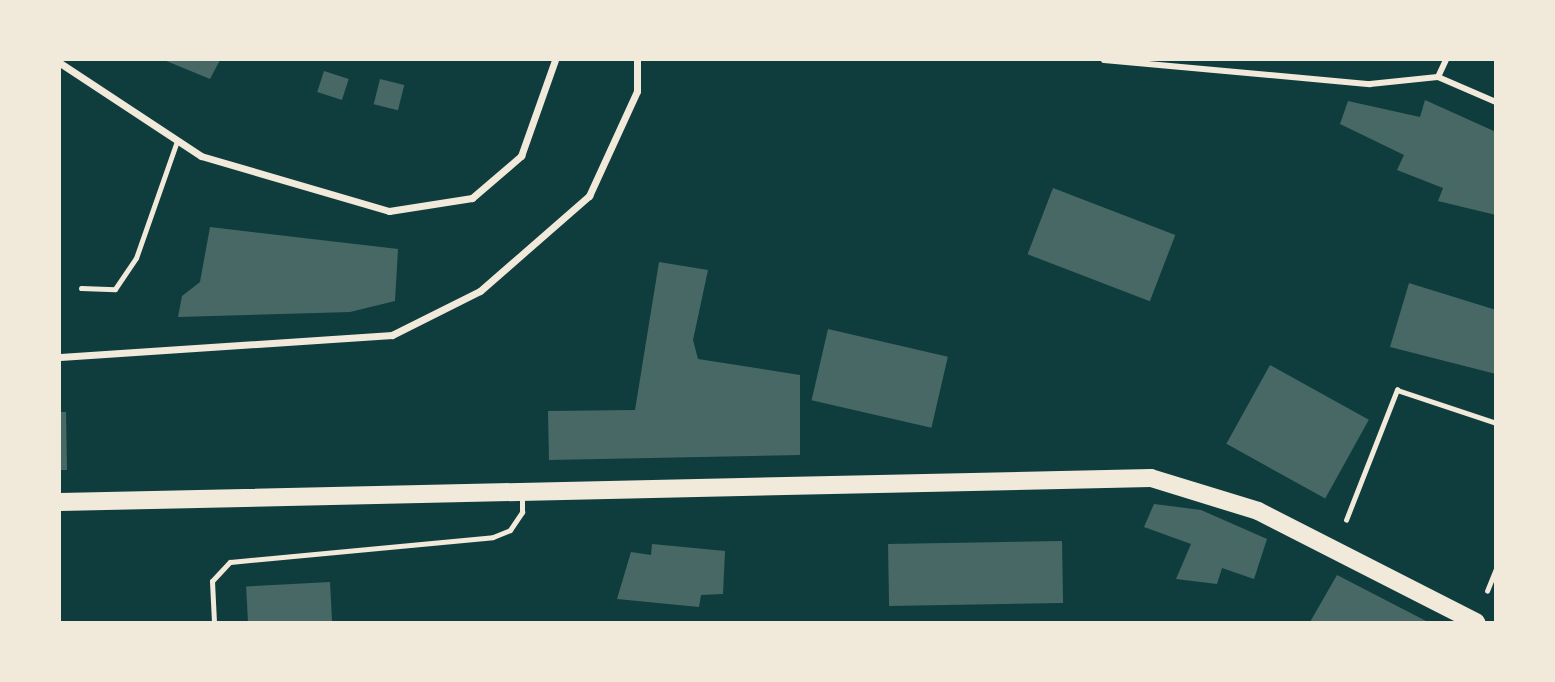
<!DOCTYPE html>
<style>
body{margin:0}
#map{position:relative;width:1555px;height:682px;overflow:hidden;background:#0f3d3e;font-family:Quicksand,sans-serif}
div>[style]{position:absolute}
.building>*{inset:0;background:#486865;transform-origin:0 0}
.path>*{height:4.5px;margin:-2.25px;padding:0 2.25px;transform-origin:2.25px;border-radius:2.25px;background:#f1e9da}
.service>*{height:5px;margin:-2.5px;padding:0 2.5px;transform-origin:2.5px;border-radius:2.5px;background:#f1e9da}
.pedestrian>*{height:6px;margin:-3px;padding:0 3px;transform-origin:3px;border-radius:3px;background:#f1e9da}
.minor>*{height:7px;margin:-3.5px;padding:0 3.5px;transform-origin:3.5px;border-radius:3.5px;background:#f1e9da}
.primary>*{height:18px;margin:-9px;padding:0 9px;transform-origin:9px;border-radius:9px;background:#f1e9da}
span{translate:-50% -50%;white-space:nowrap;text-align:center;line-height:1.15;-webkit-text-stroke:7px #f1e9da;paint-order:stroke}
.frame{position:absolute;inset:0;border:61px solid #f1e9da;pointer-events:none}
</style>
<div id="map">
<div class="building">
<div style="clip-path:polygon(164px 60px,220px 60px,210px 79px)"></div>
<div style="left:324px;top:71px;width:26px;height:22px;rotate:18deg"></div>
<div style="left:380px;top:79px;width:25px;height:26px;rotate:14deg"></div>
<div style="clip-path:polygon(1425px 100px,1496px 132px,1496px 215px,1438px 201px,1443px 188px,1397px 170px,1404px 155px,1340px 124px,1348px 101px,1420px 117px)"></div>
<div style="left:1053px;top:188px;width:131px;height:71px;rotate:21deg"></div>
<div style="clip-path:polygon(210px 227px,398px 249px,395px 301px,350px 312px,178px 317px,182px 296px,200px 282px)"></div>
<div style="clip-path:polygon(659px 262px,708px 270px,693px 340px,698px 359px,800px 375px,800px 455px,549px 460px,548px 411px,635px 410px)"></div>
<div style="clip-path:polygon(1409px 283px,1496px 310px,1496px 374px,1390px 347px)"></div>
<div style="left:828px;top:329px;width:123px;height:73px;rotate:13deg"></div>
<div style="left:1270px;top:365px;width:113px;height:90px;rotate:29deg"></div>
<div style="clip-path:polygon(60px 412px,66px 412px,67px 470px,60px 470px)"></div>
<div style="clip-path:polygon(1154px 504px,1201px 510px,1267px 539px,1254px 579px,1222px 568px,1217px 584px,1176px 579px,1191px 544px,1144px 527px)"></div>
<div style="left:1062px;top:541px;width:62px;height:174px;rotate:89deg"></div>
<div style="clip-path:polygon(652px 544px,725px 551px,723px 594px,701px 595px,699px 607px,617px 599px,631px 552px,651px 555px)"></div>
<div style="clip-path:polygon(1337px 575px,1428px 622px,1310px 622px)"></div>
<div style="left:330px;top:582px;width:40px;height:84px;rotate:87deg"></div>
</div>
<div class="path">
<div style="left:1346px;top:520px;width:140px;rotate:-68.6deg"></div>
<div style="left:1397px;top:390px;width:104px;rotate:18.4deg"></div>
<div style="left:1487px;top:591px;width:24px;rotate:-68deg"></div>
</div>
<div class="service">
<div style="left:81px;top:288px;width:34px;rotate:2deg"></div>
<div style="left:115px;top:289px;width:37px;rotate:-56deg"></div>
<div style="left:136px;top:258px;width:124px;rotate:-70.7deg"></div>
<div style="left:214px;top:622px;width:41px;rotate:-92.8deg"></div>
<div style="left:212px;top:581px;width:26px;rotate:-47deg"></div>
<div style="left:230px;top:562px;width:264px;rotate:-5.4deg"></div>
<div style="left:493px;top:537px;width:18px;rotate:-22deg"></div>
<div style="left:510px;top:530px;width:22px;rotate:-56deg"></div>
<div style="left:522px;top:512px;width:17px;rotate:-90deg"></div>
</div>
<div class="pedestrian">
<div style="left:1104px;top:60px;width:267px;rotate:5.2deg"></div>
<div style="left:1370px;top:84px;width:68px;rotate:-5.9deg"></div>
<div style="left:1438px;top:77px;width:63px;rotate:23.3deg"></div>
<div style="left:1438px;top:77px;width:19px;rotate:-65deg"></div>
</div>
<div class="minor">
<div style="left:60px;top:63px;width:169px;rotate:33.4deg"></div>
<div style="left:201px;top:156px;width:196px;rotate:16.3deg"></div>
<div style="left:389px;top:211px;width:84px;rotate:-8.9deg"></div>
<div style="left:472px;top:198px;width:65px;rotate:-40.6deg"></div>
<div style="left:521px;top:156px;width:102px;rotate:-70.5deg"></div>
<div style="left:60px;top:357px;width:333px;rotate:-3.8deg"></div>
<div style="left:392px;top:335px;width:98px;rotate:-26.6deg"></div>
<div style="left:480px;top:291px;width:145px;rotate:-41.1deg"></div>
<div style="left:589px;top:196px;width:115px;rotate:-65.4deg"></div>
<div style="left:637px;top:91px;width:31px;rotate:-90deg"></div>
</div>
<div class="primary">
<div style="left:60px;top:502px;width:1091px;rotate:-1.26deg"></div>
<div style="left:1151px;top:478px;width:112px;rotate:17.1deg"></div>
<div style="left:1258px;top:511px;width:245px;rotate:27deg"></div>
</div>
<div class="frame"></div>
</div>
